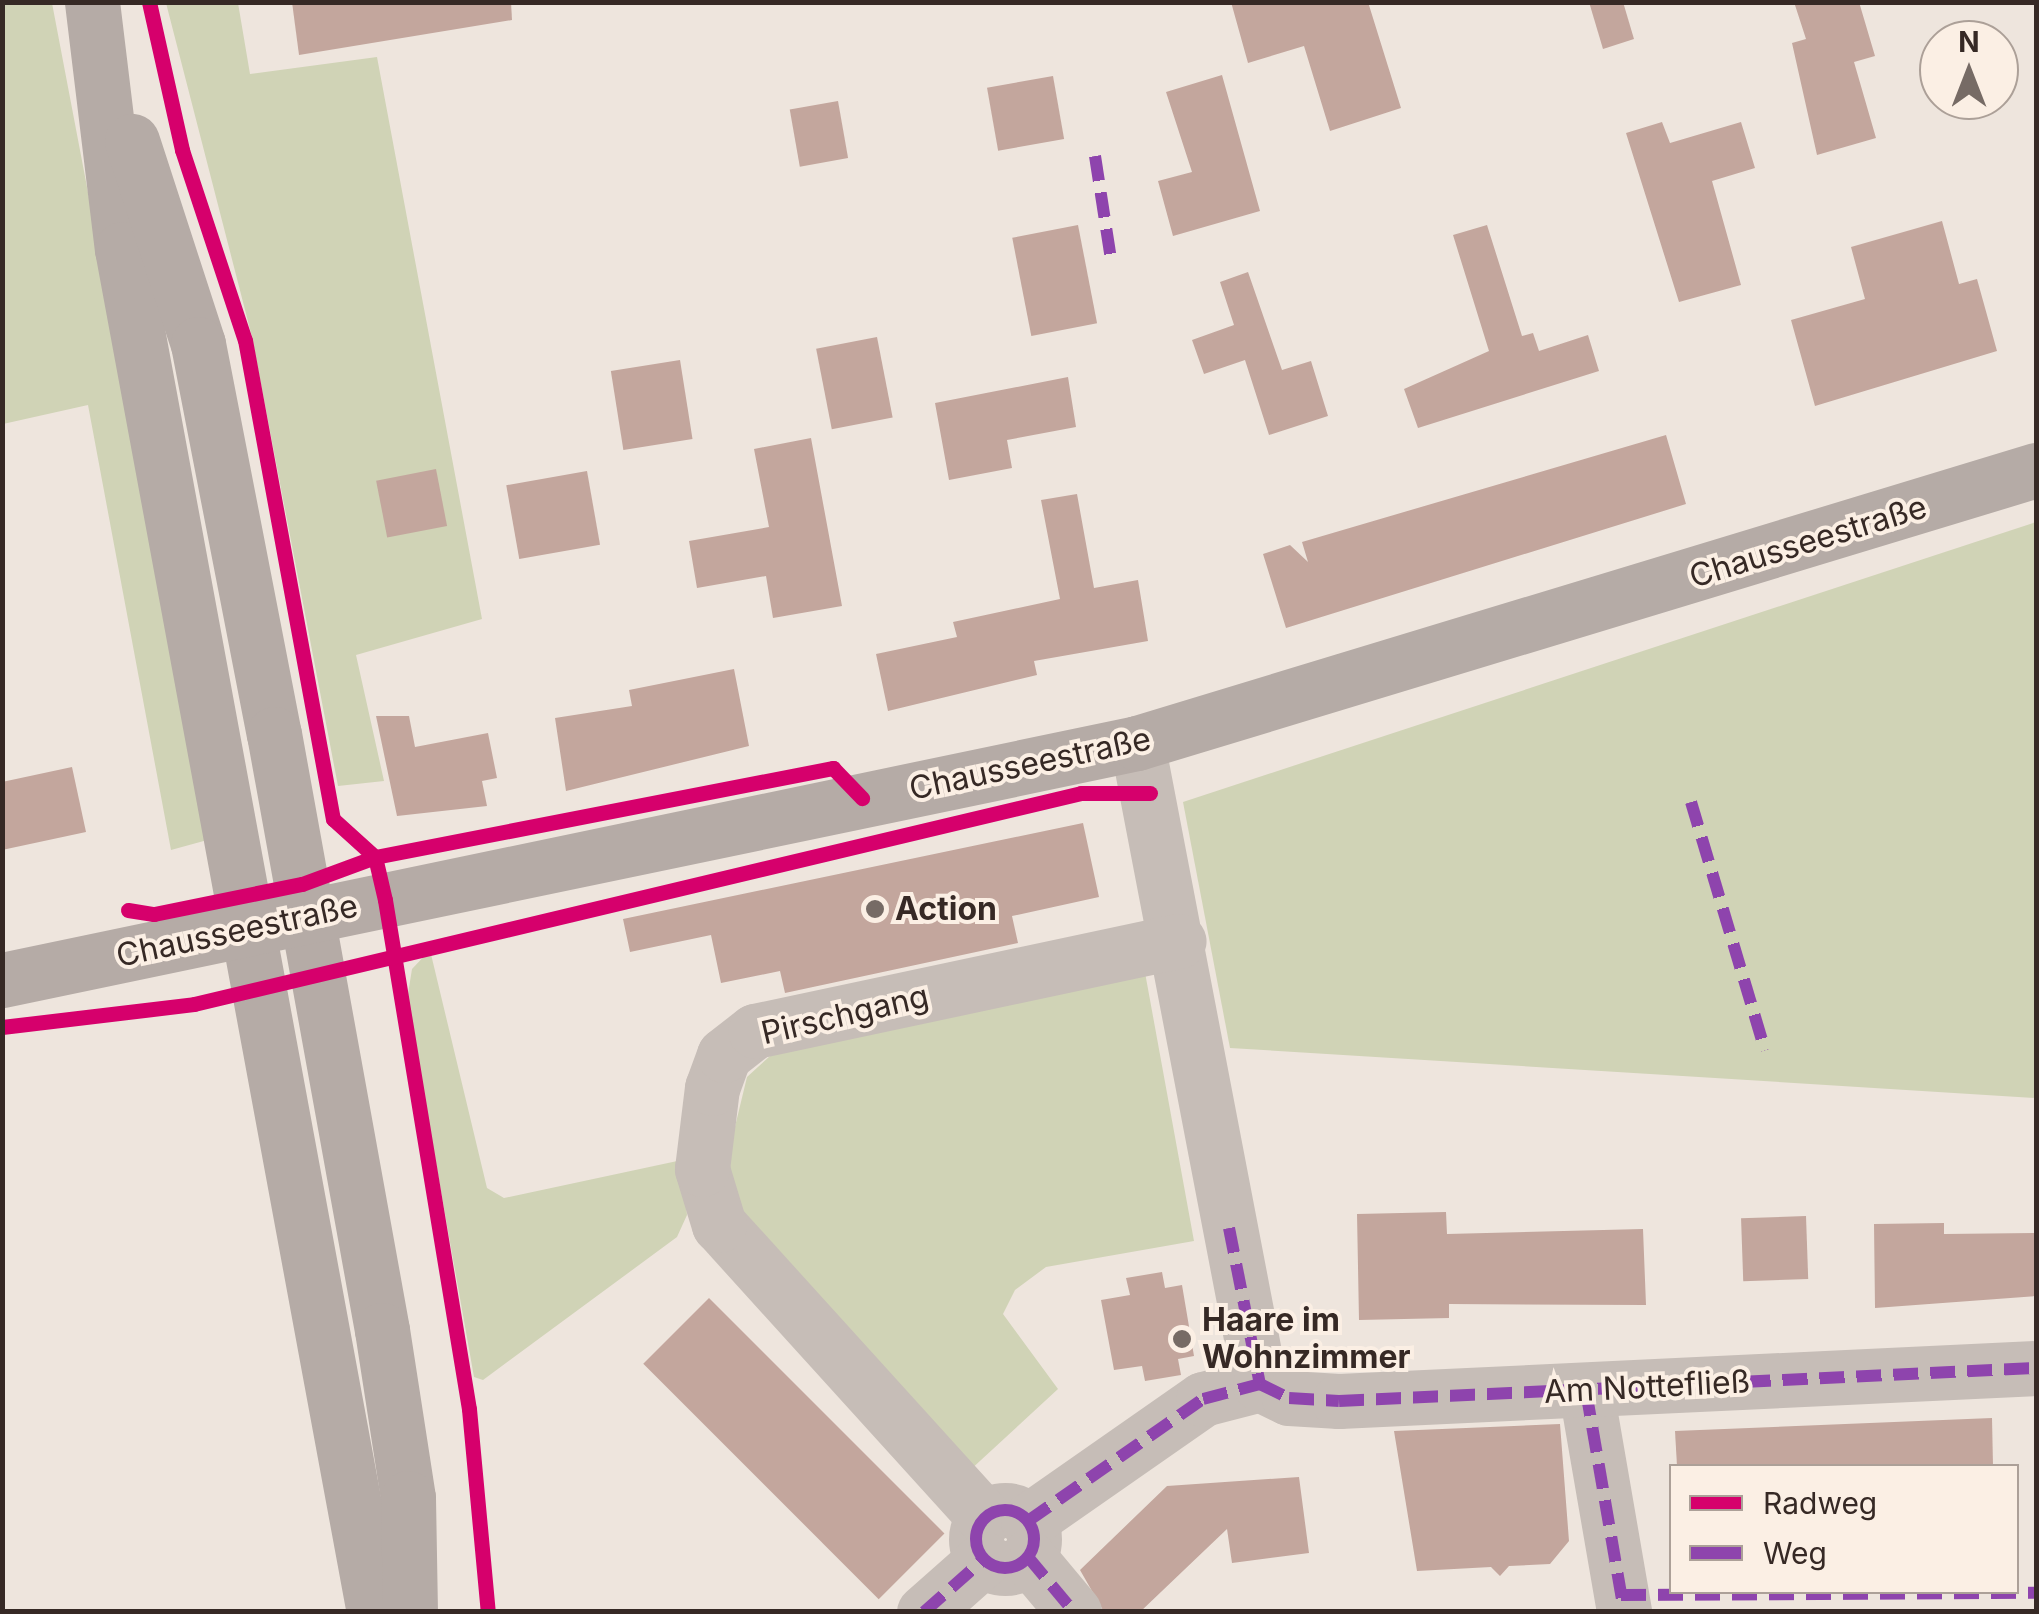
<!DOCTYPE html>
<meta charset="utf-8">
<style>
body{margin:0}
#map{position:relative;width:2039px;height:1614px;overflow:hidden;background:#eee5dd;font-family:Inter,sans-serif}
div>[style]{position:absolute}
.green>*{inset:0;background:#d0d3b6}
.building>*{inset:0;background:#c3a69d;transform-origin:0 0}
.minor>*{height:55px;margin:-27.5px;padding:0 27.5px;transform-origin:27.5px;border-radius:27.5px;background:#c6bdb7}
.minor>.ring{margin:-27.5px;padding:0;box-sizing:content-box;background:none;border:55px solid #c6bdb7;border-radius:50%}
.major>*{height:55px;margin:-27.5px;padding:0 27.5px;transform-origin:27.5px;border-radius:27.5px;background:#b5aba6}
.quiet>*{height:12px;margin-top:-6px;transform-origin:0;background:repeating-linear-gradient(90deg,#8e44ad 0 25px,transparent 0 37px)}
.quiet>.ring{margin:-6px;padding:0;box-sizing:content-box;background:none;border:12px solid #8e44ad;border-radius:50%}
.cycleway>*{height:15px;margin:-7.5px;padding:0 7.5px;transform-origin:7.5px;border-radius:7.5px;background:#d6006c}
.dots>*{width:28px;height:28px;translate:-50% -50%;box-sizing:border-box;border:5px solid #fbefe4;border-radius:50%}
span{translate:-50% -50%;white-space:nowrap;text-align:center;line-height:1.15;-webkit-text-stroke:8px #fbefe4;paint-order:stroke}
.street-label{font-size:32px;color:#362925}
.poi-label{font-size:32px;color:#362925;font-weight:700}
.left{translate:0 -50%;text-align:left}
.frame{position:absolute;inset:0;border:5px solid #362925;pointer-events:none}
.legend{position:absolute;left:1669px;top:1464px;width:350px;height:130px;box-sizing:border-box;background:#fbefe4;border:2px solid #aca098;margin:0;padding:12px 18px;list-style:none;font-size:30px;color:#362925}
.legend li{display:flex;align-items:center;gap:20px;height:50px}
.legend b{width:50px;border:2px solid #aca098}
.north{position:absolute;left:1919px;top:20px;width:100px;height:100px;box-sizing:border-box;background:#fbefe4;border:2px solid #aca098;border-radius:50%;rotate:0deg;font-size:28px;font-weight:700;line-height:40px;text-align:center;color:#362925}
.north::after{content:'';display:block;margin:auto;width:35px;height:45px;background:#766b65;clip-path:polygon(50% 0,100% 100%,50% 72%,0 100%)}
</style>
<div id="map">
<div class="green">
<div style="clip-path:polygon(2px 3px,52px 3px,211px 839px,171px 850px,88px 405px,3px 424px)"></div>
<div style="clip-path:polygon(166px 3px,238px 3px,250px 74px,377px 57px,482px 619px,356px 655px,384px 781px,338px 786px,252px 337px)"></div>
<div style="clip-path:polygon(2036px 522px,2036px 1098px,1230px 1048px,1183px 802px)"></div>
<div style="clip-path:polygon(430px 950px,487px 1188px,504px 1198px,682px 1160px,687px 1215px,677px 1237px,483px 1380px,474px 1377px,407px 1000px,412px 969px)"></div>
<div style="clip-path:polygon(1144px 967px,1194px 1241px,1046px 1267px,1015px 1290px,1003px 1314px,1058px 1389px,968px 1472px,748px 1232px,724px 1172px,747px 1077px,780px 1047px)"></div>
</div>
<div class="building">
<div style="clip-path:polygon(292px 2px,511px 2px,512px 20px,299px 55px)"></div>
<div style="clip-path:polygon(1231px 2px,1368px 2px,1401px 108px,1330px 131px,1304px 46px,1248px 63px)"></div>
<div style="clip-path:polygon(1589px 2px,1623px 2px,1634px 39px,1603px 49px)"></div>
<div style="clip-path:polygon(1794px 2px,1859px 2px,1875px 56px,1854px 62px,1876px 138px,1817px 155px,1792px 43px,1806px 39px)"></div>
<div style="clip-path:polygon(1222px 75px,1260px 211px,1173px 236px,1158px 181px,1192px 172px,1166px 92px)"></div>
<div style="left:1053px;top:76px;width:64px;height:67px;rotate:80deg"></div>
<div style="left:838px;top:101px;width:58px;height:49px;rotate:80deg"></div>
<div style="clip-path:polygon(1662px 122px,1670px 143px,1741px 122px,1755px 168px,1712px 181px,1741px 285px,1679px 302px,1626px 133px)"></div>
<div style="clip-path:polygon(1942px 221px,1959px 284px,1977px 279px,1997px 351px,1815px 406px,1791px 320px,1865px 299px,1851px 247px)"></div>
<div style="left:1078px;top:225px;width:100px;height:67px;rotate:79deg"></div>
<div style="clip-path:polygon(1487px 225px,1522px 336px,1533px 333px,1539px 351px,1588px 335px,1599px 371px,1418px 428px,1404px 389px,1489px 351px,1453px 235px)"></div>
<div style="clip-path:polygon(1248px 272px,1282px 370px,1311px 361px,1328px 416px,1269px 435px,1245px 360px,1204px 374px,1192px 340px,1234px 325px,1220px 282px)"></div>
<div style="left:877px;top:337px;width:82px;height:62px;rotate:79deg"></div>
<div style="left:680px;top:360px;width:80px;height:70px;rotate:81deg"></div>
<div style="clip-path:polygon(1068px 377px,1076px 427px,1007px 440px,1012px 468px,949px 480px,935px 403px)"></div>
<div style="clip-path:polygon(1666px 435px,1686px 504px,1286px 628px,1263px 554px,1290px 545px,1308px 562px,1302px 542px)"></div>
<div style="clip-path:polygon(811px 438px,842px 606px,773px 618px,766px 576px,697px 588px,689px 541px,769px 527px,754px 449px)"></div>
<div style="left:436px;top:469px;width:58px;height:61px;rotate:79deg"></div>
<div style="left:587px;top:471px;width:75px;height:82px;rotate:80deg"></div>
<div style="clip-path:polygon(1077px 494px,1094px 588px,1138px 580px,1148px 641px,1034px 661px,1037px 675px,888px 711px,876px 654px,957px 637px,953px 622px,1060px 599px,1041px 500px)"></div>
<div style="clip-path:polygon(734px 669px,749px 746px,566px 791px,555px 718px,632px 706px,629px 690px)"></div>
<div style="clip-path:polygon(376px 716px,409px 716px,415px 747px,488px 733px,497px 778px,482px 781px,487px 806px,397px 816px)"></div>
<div style="clip-path:polygon(72px 767px,86px 832px,2px 850px,2px 782px)"></div>
<div style="clip-path:polygon(1083px 823px,1099px 897px,1012px 916px,1018px 943px,785px 993px,780px 971px,721px 983px,711px 935px,630px 952px,623px 919px)"></div>
<div style="clip-path:polygon(1446px 1212px,1447px 1234px,1643px 1229px,1646px 1305px,1449px 1304px,1449px 1318px,1359px 1320px,1357px 1214px)"></div>
<div style="left:1806px;top:1216px;width:63px;height:65px;rotate:88deg"></div>
<div style="clip-path:polygon(1944px 1223px,1944px 1234px,2036px 1233px,2036px 1296px,1875px 1308px,1874px 1224px)"></div>
<div style="clip-path:polygon(1162px 1272px,1165px 1288px,1182px 1285px,1194px 1356px,1178px 1359px,1181px 1375px,1145px 1381px,1142px 1366px,1114px 1370px,1101px 1300px,1130px 1295px,1126px 1278px)"></div>
<div style="left:709px;top:1298px;width:333px;height:93px;rotate:45deg"></div>
<div style="clip-path:polygon(1992px 1418px,1993px 1466px,1677px 1466px,1675px 1431px)"></div>
<div style="clip-path:polygon(1560px 1424px,1569px 1541px,1550px 1564px,1509px 1566px,1500px 1576px,1491px 1567px,1417px 1571px,1394px 1431px)"></div>
<div style="clip-path:polygon(1299px 1477px,1309px 1553px,1232px 1563px,1227px 1529px,1140px 1612px,1104px 1612px,1080px 1570px,1167px 1486px)"></div>
</div>
<div class="minor">
<div style="left:1137px;top:743px;width:653px;rotate:79.14deg"></div>
<div style="left:1586px;top:1391px;width:224px;rotate:80.2deg"></div>
<div class="ring" style="left:976px;top:1510px;width:3px;height:3px"></div>
<div style="left:985px;top:1518px;width:396px;rotate:-132.2deg"></div>
<div style="left:719px;top:1225px;width:59px;rotate:-106.9deg"></div>
<div style="left:702px;top:1169px;width:82px;rotate:-83deg"></div>
<div style="left:712px;top:1088px;width:35px;rotate:-70deg"></div>
<div style="left:724px;top:1055px;width:39px;rotate:-38deg"></div>
<div style="left:755px;top:1031px;width:433px;rotate:-12deg"></div>
<div style="left:1028px;top:1521px;width:213px;rotate:-34.9deg"></div>
<div style="left:1203px;top:1399px;width:59px;rotate:-14.7deg"></div>
<div style="left:1260px;top:1384px;width:32px;rotate:26deg"></div>
<div style="left:1289px;top:1398px;width:50px;rotate:3.4deg"></div>
<div style="left:1339px;top:1401px;width:698px;rotate:-2.71deg"></div>
<div style="left:1028px;top:1557px;width:72px;rotate:50.1deg"></div>
<div style="left:924px;top:1612px;width:80px;rotate:-41.5deg"></div>
</div>
<div class="major">
<div style="left:92px;top:2px;width:249px;rotate:83.1deg"></div>
<div style="left:122px;top:249px;width:1386px;rotate:79.53deg"></div>
<div style="left:132px;top:141px;width:213px;rotate:72deg"></div>
<div style="left:198px;top:344px;width:397px;rotate:79deg"></div>
<div style="left:274px;top:734px;width:606px;rotate:79.73deg"></div>
<div style="left:382px;top:1330px;width:170px;rotate:81.2deg"></div>
<div style="left:408px;top:1498px;width:114px;rotate:89deg"></div>
<div style="left:2px;top:980px;width:1159px;rotate:-11.79deg"></div>
<div style="left:1137px;top:743px;width:940px;rotate:-16.89deg"></div>
</div>
<div class="quiet">
<div style="left:1095px;top:156px;width:104px;rotate:81.2deg"></div>
<div style="left:1691px;top:802px;width:259px;rotate:73.4deg"></div>
<div style="left:1229px;top:1228px;width:159px;rotate:78.8deg"></div>
<div style="left:1586px;top:1391px;width:224px;rotate:80.2deg"></div>
<div class="ring" style="left:976px;top:1510px;width:46px;height:46px"></div>
<div style="left:1028px;top:1521px;width:213px;rotate:-34.9deg"></div>
<div style="left:1203px;top:1399px;width:59px;rotate:-14.7deg"></div>
<div style="left:1260px;top:1384px;width:32px;rotate:26deg"></div>
<div style="left:1289px;top:1398px;width:50px;rotate:3.4deg"></div>
<div style="left:1339px;top:1401px;width:698px;rotate:-2.71deg"></div>
<div style="left:1028px;top:1557px;width:72px;rotate:50.1deg"></div>
<div style="left:1621px;top:1595px;width:415px;rotate:-0.3deg"></div>
<div style="left:924px;top:1612px;width:80px;rotate:-41.5deg"></div>
</div>
<div class="cycleway">
<div style="left:149px;top:2px;width:152px;rotate:77.4deg"></div>
<div style="left:182px;top:150px;width:200px;rotate:71.7deg"></div>
<div style="left:245px;top:340px;width:487px;rotate:79.6deg"></div>
<div style="left:333px;top:819px;width:57px;rotate:42.1deg"></div>
<div style="left:375px;top:857px;width:44px;rotate:76.9deg"></div>
<div style="left:385px;top:900px;width:516px;rotate:80.63deg"></div>
<div style="left:469px;top:1409px;width:204px;rotate:84.7deg"></div>
<div style="left:128px;top:910px;width:26px;rotate:9deg"></div>
<div style="left:154px;top:914px;width:151px;rotate:-11.5deg"></div>
<div style="left:302px;top:884px;width:78px;rotate:-20.3deg"></div>
<div style="left:375px;top:857px;width:467px;rotate:-11deg"></div>
<div style="left:833px;top:768px;width:42px;rotate:46deg"></div>
<div style="left:2px;top:1027px;width:193px;rotate:-6.8deg"></div>
<div style="left:194px;top:1004px;width:912px;rotate:-13.38deg"></div>
<div style="left:1081px;top:793px;width:69px"></div>
</div>
<div class="dots">
<div style="left:875px;top:909px;background:#766b65"></div>
<div style="left:1182px;top:1339px;background:#766b65"></div>
</div>
<div class="street-label">
<span style="left:1808px;top:542px;rotate:-17deg">Chausseestraße</span>
<span style="left:1030px;top:764px;rotate:-12deg">Chausseestraße</span>
<span style="left:237px;top:931px;rotate:-12deg">Chausseestraße</span>
<span style="left:845px;top:1015px;rotate:-13deg">Pirschgang</span>
<span style="left:1647px;top:1387px;rotate:-3deg">Am Nottefließ</span>
</div>
<div class="poi-label">
<span class="left" style="left:895px;top:909px">Action</span>
<span class="left" style="left:1202px;top:1339px">Haare im<br>Wohnzimmer</span>
</div>
<div class="frame"></div>
<ul class="legend">
<li><b style="height:12px;background:#d6006c"></b>Radweg</li>
<li><b style="height:12px;background:#8e44ad"></b>Weg</li>
</ul>
<div class="north">N</div>
</div>
